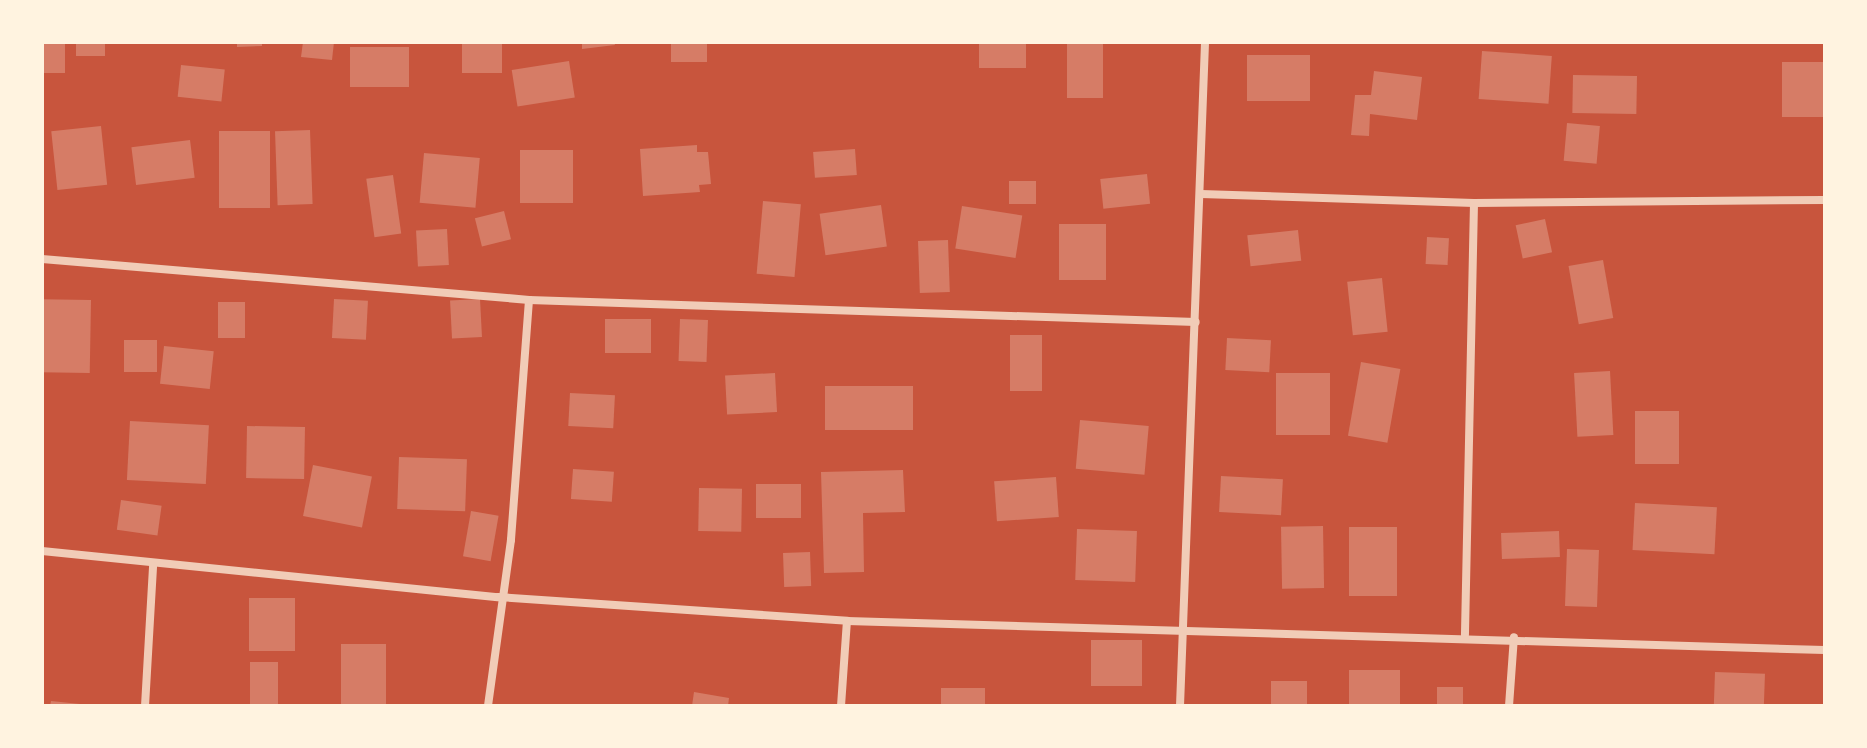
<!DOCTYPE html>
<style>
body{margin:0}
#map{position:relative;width:1867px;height:748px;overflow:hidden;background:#c8553d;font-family:Inter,sans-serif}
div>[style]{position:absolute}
.building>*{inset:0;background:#d67c66;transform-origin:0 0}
.minor>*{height:8px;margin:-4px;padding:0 4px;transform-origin:4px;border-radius:4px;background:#f1ccb7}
span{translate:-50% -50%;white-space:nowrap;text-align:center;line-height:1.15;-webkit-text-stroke:8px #fff3e0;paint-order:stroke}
.frame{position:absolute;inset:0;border:44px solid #fff3e0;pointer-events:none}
</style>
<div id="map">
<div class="building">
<div style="left:42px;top:42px;width:23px;height:31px"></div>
<div style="left:76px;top:42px;width:29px;height:14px"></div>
<div style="clip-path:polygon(237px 42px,262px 42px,262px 46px,237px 47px)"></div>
<div style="clip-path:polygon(303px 42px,334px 42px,332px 60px,301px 57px)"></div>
<div style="left:462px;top:42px;width:40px;height:31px"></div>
<div style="clip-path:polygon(582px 42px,614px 42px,615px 45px,582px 49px)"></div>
<div style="left:671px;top:42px;width:36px;height:20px"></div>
<div style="left:979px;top:42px;width:47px;height:26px"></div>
<div style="left:1067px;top:42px;width:36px;height:56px"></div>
<div style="left:350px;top:47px;width:59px;height:40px"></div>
<div style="left:1482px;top:51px;width:70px;height:48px;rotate:4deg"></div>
<div style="left:1310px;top:55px;width:46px;height:63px;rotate:90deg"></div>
<div style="left:569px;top:61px;width:37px;height:58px;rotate:81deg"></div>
<div style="left:1825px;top:62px;width:55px;height:43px;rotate:90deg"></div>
<div style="left:181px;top:65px;width:44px;height:32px;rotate:6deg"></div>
<div style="clip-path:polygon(1374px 71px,1422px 77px,1417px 120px,1370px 114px,1369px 136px,1351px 135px,1355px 95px,1371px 95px)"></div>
<div style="left:1573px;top:75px;width:64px;height:38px;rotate:1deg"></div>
<div style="left:1567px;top:123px;width:33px;height:38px;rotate:5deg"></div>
<div style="left:101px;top:126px;width:59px;height:50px;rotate:84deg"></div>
<div style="left:310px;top:130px;width:74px;height:35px;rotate:88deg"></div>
<div style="left:219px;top:131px;width:51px;height:77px"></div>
<div style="left:190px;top:140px;width:38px;height:59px;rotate:83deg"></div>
<div style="clip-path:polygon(697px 145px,697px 152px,708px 152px,711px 184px,699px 185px,700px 192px,643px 196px,640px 149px)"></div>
<div style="left:855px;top:149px;width:26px;height:42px;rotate:86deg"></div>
<div style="left:520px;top:150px;width:53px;height:53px"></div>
<div style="left:424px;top:153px;width:56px;height:50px;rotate:5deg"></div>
<div style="left:1147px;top:174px;width:30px;height:47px;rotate:84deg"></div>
<div style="left:393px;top:175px;width:59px;height:27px;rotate:82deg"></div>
<div style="left:1009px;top:181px;width:27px;height:23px"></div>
<div style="left:763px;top:201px;width:38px;height:73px;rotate:5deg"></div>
<div style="left:881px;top:205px;width:42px;height:62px;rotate:82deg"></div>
<div style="left:962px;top:206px;width:61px;height:43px;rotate:9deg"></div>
<div style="left:504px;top:211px;width:29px;height:30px;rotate:76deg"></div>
<div style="left:1545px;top:219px;width:34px;height:30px;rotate:78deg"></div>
<div style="left:1106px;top:224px;width:56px;height:47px;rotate:90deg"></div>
<div style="left:447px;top:229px;width:36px;height:31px;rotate:87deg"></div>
<div style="left:1298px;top:230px;width:31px;height:51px;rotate:84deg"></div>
<div style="left:1427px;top:237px;width:22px;height:27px;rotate:3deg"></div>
<div style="left:948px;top:240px;width:52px;height:30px;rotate:88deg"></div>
<div style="left:1603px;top:260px;width:59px;height:35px;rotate:80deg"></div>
<div style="left:1382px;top:278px;width:54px;height:35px;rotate:84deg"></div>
<div style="left:334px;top:299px;width:34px;height:39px;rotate:3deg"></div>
<div style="left:480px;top:299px;width:38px;height:30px;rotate:87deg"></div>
<div style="left:91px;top:300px;width:73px;height:49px;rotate:91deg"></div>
<div style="left:218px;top:302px;width:27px;height:36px"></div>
<div style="left:605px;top:319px;width:46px;height:34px"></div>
<div style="left:680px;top:319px;width:28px;height:42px;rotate:2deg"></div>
<div style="left:1010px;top:335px;width:32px;height:56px"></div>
<div style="left:1227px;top:338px;width:44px;height:32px;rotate:3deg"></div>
<div style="left:124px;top:340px;width:33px;height:32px"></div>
<div style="left:164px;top:346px;width:50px;height:38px;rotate:6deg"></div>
<div style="left:1361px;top:362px;width:40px;height:75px;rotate:10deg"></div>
<div style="left:1610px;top:371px;width:64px;height:36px;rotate:87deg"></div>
<div style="left:775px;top:373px;width:39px;height:50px;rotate:87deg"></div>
<div style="left:1330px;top:373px;width:62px;height:54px;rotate:90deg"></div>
<div style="left:913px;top:386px;width:44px;height:88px;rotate:90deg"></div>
<div style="left:570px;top:393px;width:45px;height:33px;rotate:3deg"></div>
<div style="left:1635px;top:411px;width:44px;height:53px"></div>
<div style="left:1080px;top:420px;width:69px;height:49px;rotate:5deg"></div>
<div style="left:130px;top:421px;width:79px;height:59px;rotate:3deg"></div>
<div style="left:247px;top:426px;width:58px;height:52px;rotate:1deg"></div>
<div style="left:399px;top:457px;width:68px;height:52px;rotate:2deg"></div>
<div style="left:313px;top:465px;width:60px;height:52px;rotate:11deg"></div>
<div style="left:573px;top:469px;width:41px;height:30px;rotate:4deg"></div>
<div style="clip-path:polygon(903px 470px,905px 512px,863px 513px,864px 572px,824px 573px,821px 472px)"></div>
<div style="left:1221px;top:476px;width:62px;height:36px;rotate:3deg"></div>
<div style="left:1056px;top:477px;width:40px;height:62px;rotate:86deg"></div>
<div style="left:756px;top:484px;width:45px;height:34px"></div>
<div style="left:699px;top:488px;width:43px;height:43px;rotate:1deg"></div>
<div style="left:121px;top:500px;width:41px;height:30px;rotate:8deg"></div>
<div style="left:1635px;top:503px;width:82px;height:47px;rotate:3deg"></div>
<div style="left:471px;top:511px;width:28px;height:46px;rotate:10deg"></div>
<div style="left:1323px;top:526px;width:62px;height:42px;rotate:89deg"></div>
<div style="left:1349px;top:527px;width:48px;height:69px"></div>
<div style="left:1077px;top:529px;width:60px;height:51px;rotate:2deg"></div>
<div style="left:1559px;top:531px;width:26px;height:58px;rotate:88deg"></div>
<div style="left:1567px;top:549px;width:32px;height:57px;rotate:2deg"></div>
<div style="left:810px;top:552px;width:34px;height:27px;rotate:88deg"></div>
<div style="left:249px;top:598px;width:46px;height:53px"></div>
<div style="left:1091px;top:640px;width:51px;height:46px"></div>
<div style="left:341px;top:644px;width:45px;height:62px"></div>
<div style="left:250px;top:662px;width:28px;height:44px"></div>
<div style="left:1349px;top:670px;width:51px;height:36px"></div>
<div style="left:1715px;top:672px;width:50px;height:34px;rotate:2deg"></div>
<div style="left:1271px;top:681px;width:36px;height:25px"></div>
<div style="left:1437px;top:687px;width:26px;height:19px"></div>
<div style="left:941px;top:688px;width:44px;height:18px"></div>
<div style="clip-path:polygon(694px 692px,729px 698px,728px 706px,692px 706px)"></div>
<div style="clip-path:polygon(51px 701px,80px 704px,80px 706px,50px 706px)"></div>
</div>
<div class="minor">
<div style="left:1201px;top:194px;width:273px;rotate:1.9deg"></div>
<div style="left:1474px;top:203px;width:432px;rotate:91.2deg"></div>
<div style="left:1474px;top:203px;width:351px;rotate:-0.5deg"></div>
<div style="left:42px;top:259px;width:489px;rotate:4.8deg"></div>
<div style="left:529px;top:300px;width:241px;rotate:94.3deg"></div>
<div style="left:511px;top:540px;width:168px;rotate:97.9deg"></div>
<div style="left:529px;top:300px;width:667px;rotate:1.89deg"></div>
<div style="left:42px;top:551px;width:458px;rotate:5.8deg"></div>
<div style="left:498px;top:597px;width:350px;rotate:3.9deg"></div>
<div style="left:847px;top:621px;width:978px;rotate:1.7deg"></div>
<div style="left:145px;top:706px;width:140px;rotate:-86.7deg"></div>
<div style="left:841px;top:706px;width:85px;rotate:-86deg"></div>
<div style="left:1180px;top:706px;width:664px;rotate:-87.84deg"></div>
<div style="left:1509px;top:706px;width:69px;rotate:-85.9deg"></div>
</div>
<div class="frame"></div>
</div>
